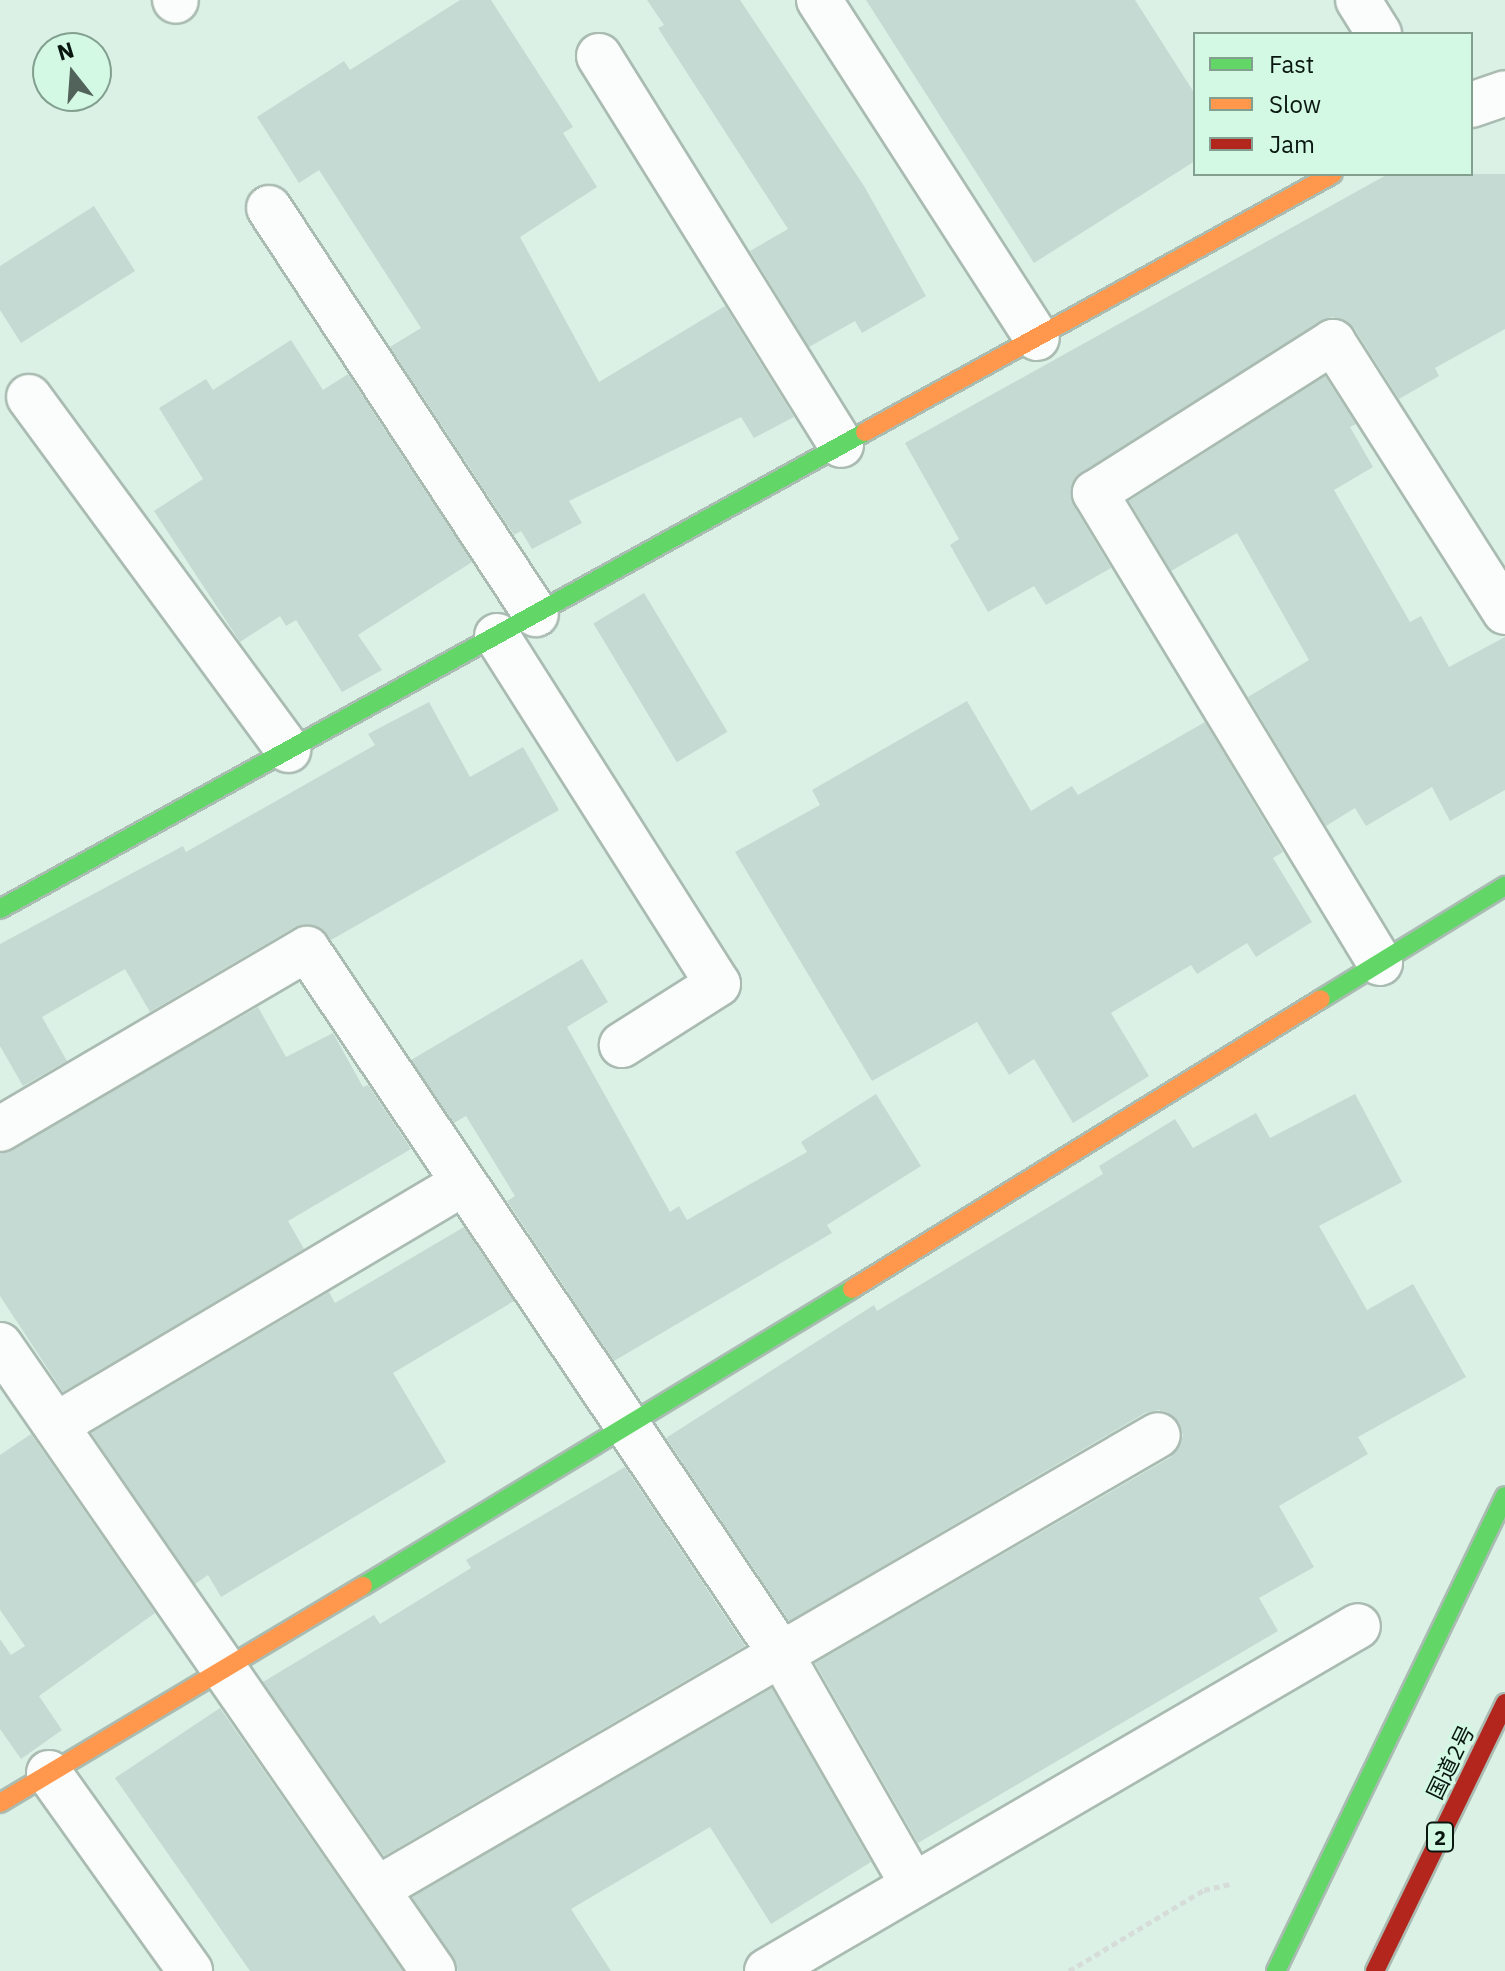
<!DOCTYPE html>
<meta charset="utf-8">
<style>
body{margin:0}
#map{position:relative;width:1505px;height:1971px;overflow:hidden;background:#dbf1e5;font-family:"IBM Plex Sans","Noto Sans JP",sans-serif}
div>[style]{position:absolute}
.building>*{inset:0;background:#c6dad4;transform-origin:0 0}
.path>*{height:5px;margin-top:-2.5px;transform-origin:0;background:repeating-linear-gradient(90deg,#d6ddd9 0 6px,transparent 0 10px)}
.roads{filter:drop-shadow(2px 0 #aabbb2) drop-shadow(-2px 0 #aabbb2) drop-shadow(0 2px #aabbb2) drop-shadow(0 -2px #aabbb2)}
.street>*{height:44px;margin:-22px;padding:0 22px;transform-origin:22px;border-radius:22px;background:#fafdfb}
.fast>*{height:18px;margin:-9px;padding:0 9px;transform-origin:9px;border-radius:9px;background:#63d668}
.slow>*{height:18px;margin:-9px;padding:0 9px;transform-origin:9px;border-radius:9px;background:#ff974d}
.jam>*{height:18px;margin:-9px;padding:0 9px;transform-origin:9px;border-radius:9px;background:#b3261e}
span{translate:-50% -50%;white-space:nowrap;text-align:center;line-height:1.15;-webkit-text-stroke:6px #d3f9e4;paint-order:stroke}
.shield-label span{padding:2px 6px;background:#d3f9e4;border:2px solid;border-radius:6px;-webkit-text-stroke-width:0}
.shield-label{font-size:20px;color:#091710;font-weight:700}
.street-label{font-size:22px;color:#091710}
.legend{position:absolute;left:1193px;top:32px;width:280px;height:144px;box-sizing:border-box;background:#d3f9e4;border:2px solid #829f8f;margin:0;padding:10px 14px;list-style:none;font-size:24px;color:#091710}
.legend li{display:flex;align-items:center;gap:16px;height:40px}
.legend b{width:40px;border:2px solid #829f8f}
.north{position:absolute;left:32px;top:32px;width:80px;height:80px;box-sizing:border-box;background:#d3f9e4;border:2px solid #829f8f;border-radius:50%;rotate:343deg;font-size:22px;font-weight:700;line-height:32px;text-align:center;color:#091710}
.north::after{content:'';display:block;margin:auto;width:28px;height:36px;background:#52635b;clip-path:polygon(50% 0,100% 100%,50% 72%,0 100%)}
</style>
<div id="map">
<div class="building">
<div style="clip-path:polygon(460px 0,491px 0,573px 127px,563px 133px,597px 187px,520px 237px,599px 382px,725px 306px,794px 417px,754px 438px,741px 417px,569px 501px,582px 523px,532px 549px,521px 531px,514px 535px,390px 347px,421px 328px,319px 170px,299px 183px,257px 117px,344px 61px,350px 70px)"></div>
<div style="clip-path:polygon(647px 0,740px 0,864px 186px,926px 296px,862px 333px,855px 321px,809px 347px,750px 251px,788px 229px,658px 28px,664px 25px)"></div>
<div style="clip-path:polygon(866px 0,1135px 0,1195px 94px,1195px 161px,1034px 263px)"></div>
<div style="clip-path:polygon(1388px 174px,1505px 174px,1505px 329px,1435px 368px,1439px 376px,1399px 399px,1354px 328px,1333px 317px,1320px 321px,1073px 481px,1074px 506px,1111px 568px,1046px 605px,1034px 586px,988px 612px,950px 545px,959px 539px,905px 443px)"></div>
<div style="clip-path:polygon(94px 206px,135px 271px,21px 343px,0 310px,0 266px)"></div>
<div style="clip-path:polygon(291px 340px,323px 390px,348px 374px,472px 562px,358px 635px,382px 670px,342px 692px,296px 620px,286px 626px,280px 616px,240px 642px,154px 511px,203px 479px,159px 408px,206px 379px,213px 390px)"></div>
<div style="clip-path:polygon(1325px 376px,1356px 424px,1350px 427px,1373px 467px,1334px 490px,1410px 622px,1421px 616px,1449px 667px,1505px 637px,1505px 790px,1450px 821px,1432px 787px,1366px 826px,1355px 808px,1326px 826px,1248px 697px,1309px 660px,1237px 533px,1171px 571px,1129px 501px)"></div>
<div style="left:644px;top:593px;width:162px;height:59px;rotate:59deg"></div>
<div style="clip-path:polygon(967px 701px,1031px 811px,1072px 786px,1078px 795px,1205px 722px,1283px 852px,1273px 858px,1312px 922px,1256px 957px,1247px 943px,1197px 974px,1191px 965px,1111px 1013px,1149px 1076px,1073px 1123px,1034px 1059px,1009px 1075px,977px 1022px,872px 1081px,735px 852px,820px 805px,812px 790px)"></div>
<div style="clip-path:polygon(429px 702px,470px 777px,523px 747px,559px 810px,331px 940px,318px 927px,295px 927px,150px 1012px,125px 969px,42px 1017px,67px 1061px,23px 1086px,0 1046px,0 944px,183px 846px,186px 852px,375px 745px,368px 734px)"></div>
<div style="clip-path:polygon(582px 959px,608px 1002px,567px 1027px,670px 1212px,679px 1206px,687px 1220px,807px 1152px,801px 1142px,876px 1094px,921px 1166px,827px 1225px,832px 1233px,614px 1361px,507px 1201px,515px 1196px,466px 1116px,454px 1123px,411px 1060px)"></div>
<div style="clip-path:polygon(258px 1007px,286px 1057px,333px 1033px,363px 1087px,368px 1085px,411px 1149px,288px 1221px,304px 1249px,63px 1392px,0 1296px,0 1154px)"></div>
<div style="clip-path:polygon(1355px 1094px,1402px 1182px,1319px 1226px,1367px 1310px,1413px 1284px,1466px 1377px,1358px 1437px,1368px 1454px,1279px 1506px,1314px 1567px,1259px 1598px,1278px 1631px,918px 1843px,815px 1663px,1171px 1457px,1183px 1436px,1179px 1422px,1159px 1410px,1145px 1413px,789px 1621px,666px 1438px,874px 1305px,877px 1311px,1103px 1174px,1099px 1166px,1175px 1119px,1193px 1148px,1256px 1113px,1270px 1138px)"></div>
<div style="clip-path:polygon(464px 1227px,514px 1301px,393px 1373px,446px 1462px,221px 1597px,208px 1575px,195px 1584px,91px 1433px,329px 1292px,335px 1303px)"></div>
<div style="clip-path:polygon(31px 1434px,155px 1613px,39px 1696px,62px 1730px,21px 1759px,0 1729px,0 1639px,11px 1655px,25px 1646px,0 1610px,0 1455px)"></div>
<div style="clip-path:polygon(625px 1467px,745px 1646px,384px 1856px,263px 1682px,374px 1615px,380px 1624px,471px 1568px,466px 1560px)"></div>
<div style="clip-path:polygon(772px 1688px,871px 1862px,771px 1924px,710px 1827px,571px 1909px,611px 1971px,458px 1971px,412px 1897px)"></div>
<div style="clip-path:polygon(220px 1708px,403px 1971px,250px 1971px,115px 1778px)"></div>
</div>
<div class="path">
<div style="left:1069px;top:1971px;width:157px;rotate:-31deg"></div>
<div style="left:1204px;top:1890px;width:28px;rotate:-13deg"></div>
</div>
<div class="roads">
<div class="street">
<div style="left:175px;top:0;width:1px;rotate:45deg"></div>
<div style="left:819px;top:0;width:402px;rotate:57.2deg"></div>
<div style="left:1358px;top:0;width:40px;rotate:58deg"></div>
<div style="left:599px;top:56px;width:458px;rotate:58.1deg"></div>
<div style="left:1471px;top:105px;width:36px;rotate:-19deg"></div>
<div style="left:269px;top:208px;width:486px;rotate:56.7deg"></div>
<div style="left:29px;top:397px;width:438px;rotate:53.7deg"></div>
<div style="left:497px;top:636px;width:412px;rotate:57.6deg"></div>
<div style="left:718px;top:984px;width:114px;rotate:147.6deg"></div>
<div style="left:1380px;top:963px;width:550px;rotate:-121.23deg"></div>
<div style="left:1095px;top:493px;width:282px;rotate:-32.4deg"></div>
<div style="left:1333px;top:342px;width:320px;rotate:57.5deg"></div>
<div style="left:0;top:1129px;width:356px;rotate:-30.4deg"></div>
<div style="left:307px;top:949px;width:846px;rotate:56.08deg"></div>
<div style="left:779px;top:1651px;width:270px;rotate:60.2deg"></div>
<div style="left:0;top:1345px;width:761px;rotate:55.33deg"></div>
<div style="left:56px;top:1425px;width:474px;rotate:-30.7deg"></div>
<div style="left:49px;top:1773px;width:243px;rotate:54.5deg"></div>
<div style="left:377px;top:1889px;width:903px;rotate:-30.17deg"></div>
<div style="left:767px;top:1971px;width:684px;rotate:-30.27deg"></div>
</div>
<div class="fast">
<div style="left:0;top:909px;width:988px;rotate:-28.87deg"></div>
<div style="left:1321px;top:999px;width:216px;rotate:-31.6deg"></div>
<div style="left:363px;top:1586px;width:572px;rotate:-31.27deg"></div>
<div style="left:1276px;top:1971px;width:527px;rotate:-64.26deg"></div>
</div>
<div class="slow">
<div style="left:865px;top:432px;width:534px;rotate:-28.87deg"></div>
<div style="left:852px;top:1289px;width:551px;rotate:-31.73deg"></div>
<div style="left:0;top:1803px;width:423px;rotate:-30.9deg"></div>
</div>
<div class="jam">
<div style="left:1375px;top:1971px;width:298px;rotate:-64.1deg"></div>
</div>
</div>
<div class="shield-label">
<span style="left:1440px;top:1837px">2</span>
</div>
<div class="street-label">
<span style="left:1450px;top:1762px;rotate:-64deg">国道2号</span>
</div>
<ul class="legend">
<li><b style="height:10px;background:#63d668"></b>Fast</li>
<li><b style="height:10px;background:#ff974d"></b>Slow</li>
<li><b style="height:10px;background:#b3261e"></b>Jam</li>
</ul>
<div class="north">N</div>
</div>
